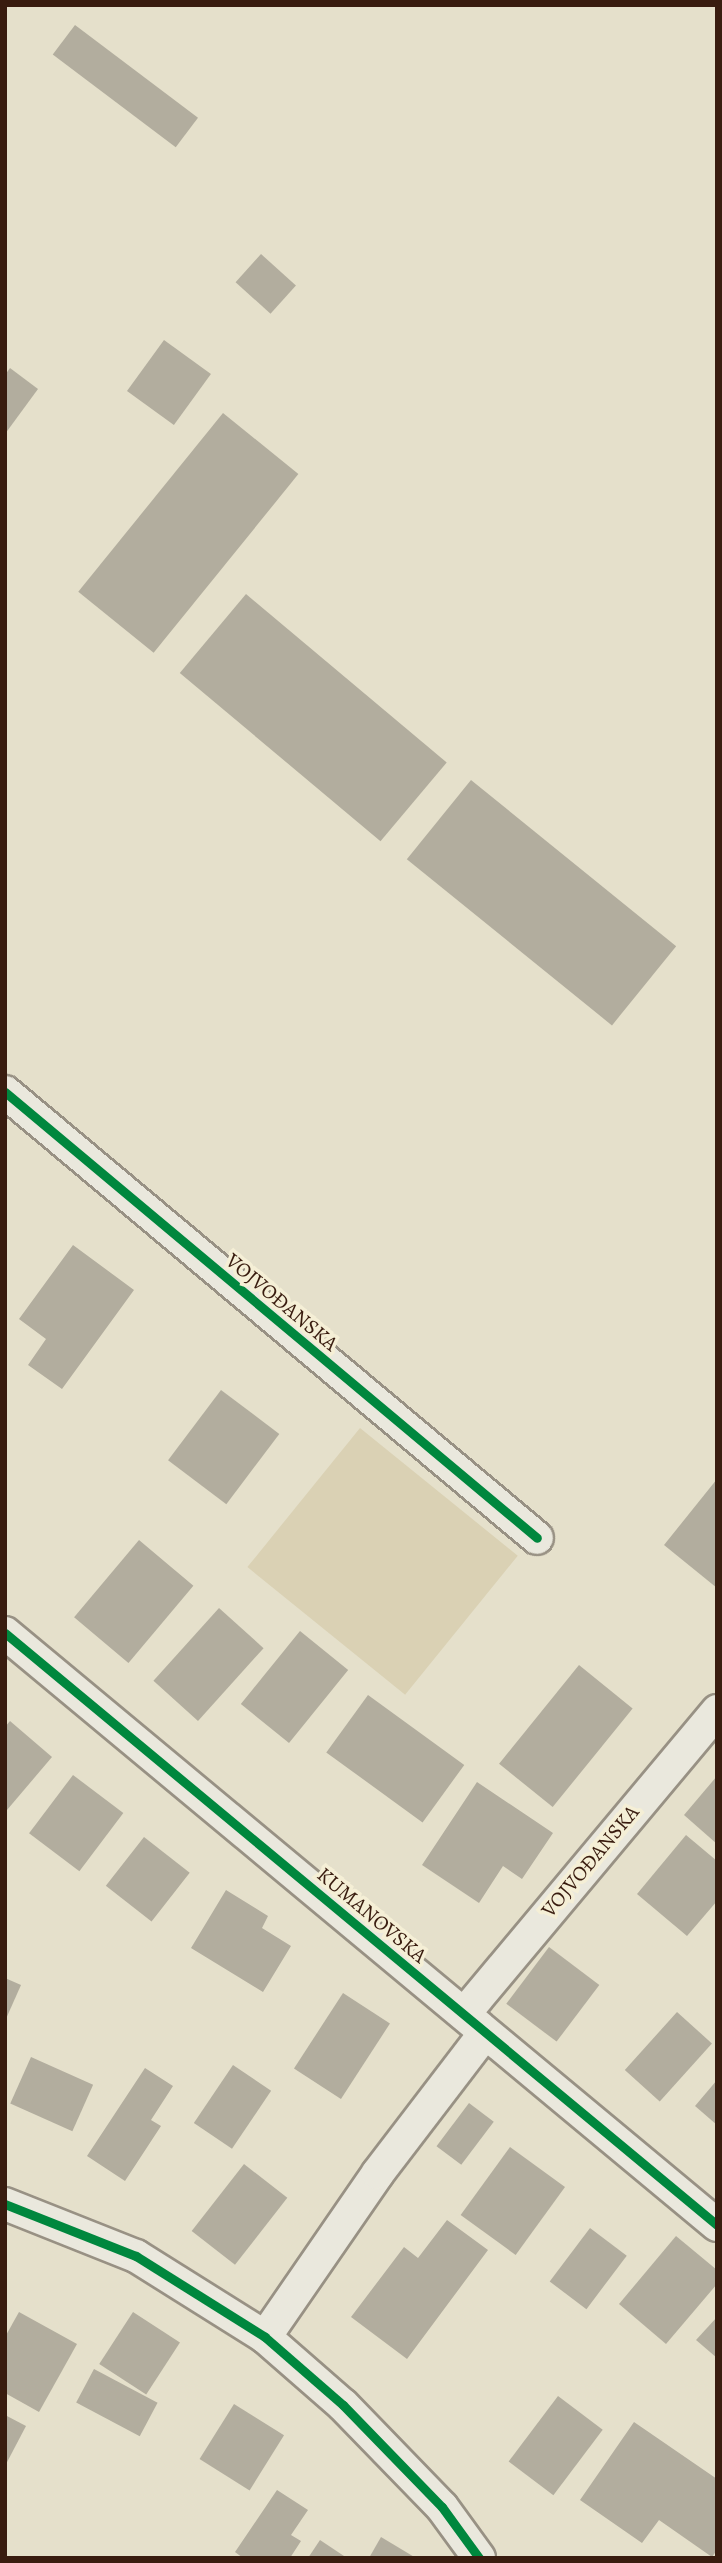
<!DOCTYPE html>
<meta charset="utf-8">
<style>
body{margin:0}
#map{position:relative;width:722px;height:2563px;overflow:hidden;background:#e5e0cb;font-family:Alegreya,serif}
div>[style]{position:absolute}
.green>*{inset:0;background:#dad1b4;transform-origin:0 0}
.building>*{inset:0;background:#b2ad9e;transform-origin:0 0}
.roads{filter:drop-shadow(2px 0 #989184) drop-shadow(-2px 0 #989184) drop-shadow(0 2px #989184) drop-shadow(0 -2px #989184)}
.street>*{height:32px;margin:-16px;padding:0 16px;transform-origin:16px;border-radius:16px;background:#eae8dd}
.cycleway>*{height:9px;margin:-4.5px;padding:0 4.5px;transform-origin:4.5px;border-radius:4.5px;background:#00873e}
span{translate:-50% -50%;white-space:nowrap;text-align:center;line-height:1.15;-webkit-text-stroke:7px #f5efd6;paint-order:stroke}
.street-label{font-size:21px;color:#391c0f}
.frame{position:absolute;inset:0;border:7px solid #391c0f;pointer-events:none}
</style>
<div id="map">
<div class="green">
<div style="left:360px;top:1428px;width:203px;height:179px;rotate:39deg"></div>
</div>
<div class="building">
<div style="left:75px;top:25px;width:154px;height:37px;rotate:37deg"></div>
<div style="left:261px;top:254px;width:47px;height:38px;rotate:42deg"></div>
<div style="left:164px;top:340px;width:58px;height:63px;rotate:36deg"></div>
<div style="clip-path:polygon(10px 368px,38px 389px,5px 434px,5px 375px)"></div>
<div style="left:223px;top:413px;width:97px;height:230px;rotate:39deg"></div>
<div style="left:246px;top:594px;width:262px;height:103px;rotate:40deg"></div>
<div style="left:471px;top:780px;width:264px;height:102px;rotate:39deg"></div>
<div style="clip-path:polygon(73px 1245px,134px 1290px,62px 1389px,28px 1365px,46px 1339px,19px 1319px)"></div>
<div style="left:221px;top:1390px;width:73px;height:88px;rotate:37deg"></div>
<div style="clip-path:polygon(717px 1479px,717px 1588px,664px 1545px)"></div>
<div style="left:139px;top:1540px;width:71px;height:101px;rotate:40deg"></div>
<div style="left:219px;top:1608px;width:60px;height:98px;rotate:42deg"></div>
<div style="left:300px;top:1631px;width:62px;height:94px;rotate:39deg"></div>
<div style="left:579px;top:1665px;width:69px;height:127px;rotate:39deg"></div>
<div style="left:368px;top:1695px;width:119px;height:71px;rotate:36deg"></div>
<div style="clip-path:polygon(10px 1721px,52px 1757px,7px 1810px,5px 1727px)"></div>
<div style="left:73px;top:1775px;width:63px;height:73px;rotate:37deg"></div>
<div style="clip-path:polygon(717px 1776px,717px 1844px,684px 1815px)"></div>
<div style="clip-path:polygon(477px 1782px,553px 1833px,522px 1879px,503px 1866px,479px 1903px,422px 1865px)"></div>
<div style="clip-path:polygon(686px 1835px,717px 1861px,717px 1901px,687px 1936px,637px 1894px)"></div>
<div style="left:144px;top:1837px;width:58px;height:62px;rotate:38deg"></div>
<div style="clip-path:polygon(226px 1890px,268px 1916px,262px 1928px,291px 1946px,263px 1992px,191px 1948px)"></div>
<div style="left:549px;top:1947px;width:63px;height:71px;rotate:37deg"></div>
<div style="clip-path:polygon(5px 1978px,21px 1985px,5px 2021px)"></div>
<div style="left:343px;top:1993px;width:56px;height:90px;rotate:33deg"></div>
<div style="left:677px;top:2012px;width:47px;height:78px;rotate:42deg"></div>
<div style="left:31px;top:2057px;width:68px;height:51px;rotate:24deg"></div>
<div style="left:233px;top:2065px;width:46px;height:70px;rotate:34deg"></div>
<div style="clip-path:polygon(145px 2068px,173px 2086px,151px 2120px,161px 2126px,125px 2181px,87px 2156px)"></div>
<div style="clip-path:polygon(717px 2080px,717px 2125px,695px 2106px)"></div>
<div style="left:469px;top:2103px;width:31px;height:54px;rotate:37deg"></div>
<div style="left:510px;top:2147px;width:68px;height:84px;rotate:36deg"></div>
<div style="left:244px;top:2164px;width:55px;height:85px;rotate:38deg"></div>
<div style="clip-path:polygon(447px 2220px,488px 2250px,407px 2359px,351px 2317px,404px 2247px,418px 2258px)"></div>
<div style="left:590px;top:2228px;width:46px;height:67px;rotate:37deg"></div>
<div style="clip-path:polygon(676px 2236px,717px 2270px,717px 2284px,666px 2344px,619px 2304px)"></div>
<div style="clip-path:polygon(19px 2312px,77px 2344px,39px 2412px,5px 2393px,5px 2337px)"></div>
<div style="left:133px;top:2312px;width:56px;height:62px;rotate:33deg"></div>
<div style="clip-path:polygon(717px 2317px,717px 2358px,696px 2340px)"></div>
<div style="left:94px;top:2369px;width:72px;height:38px;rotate:28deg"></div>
<div style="left:558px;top:2396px;width:56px;height:82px;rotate:37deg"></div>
<div style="left:234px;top:2404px;width:59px;height:65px;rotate:32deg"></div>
<div style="clip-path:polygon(5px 2415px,26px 2426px,5px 2466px)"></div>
<div style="clip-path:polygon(634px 2422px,717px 2479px,717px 2550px,712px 2557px,659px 2520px,642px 2543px,580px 2500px)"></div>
<div style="clip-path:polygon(277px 2490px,308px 2510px,291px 2535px,301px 2541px,290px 2558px,243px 2558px,235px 2552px)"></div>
<div style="clip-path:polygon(381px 2537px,416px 2558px,369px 2558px)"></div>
<div style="clip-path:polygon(320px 2540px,347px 2558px,308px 2558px)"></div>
</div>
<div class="roads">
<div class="street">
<div style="left:5px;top:1092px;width:694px;rotate:39.97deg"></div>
<div style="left:5px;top:1633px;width:926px;rotate:39.74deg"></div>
<div style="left:464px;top:2014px;width:395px;rotate:-50.1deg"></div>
<div style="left:5px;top:2204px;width:141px;rotate:21.7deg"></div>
<div style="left:136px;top:2256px;width:152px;rotate:32.1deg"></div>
<div style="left:265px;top:2337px;width:103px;rotate:41.1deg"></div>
<div style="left:343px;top:2405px;width:142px;rotate:45.9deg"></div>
<div style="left:442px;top:2507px;width:63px;rotate:54deg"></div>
<div style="left:265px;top:2337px;width:199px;rotate:-55.4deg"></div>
<div style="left:378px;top:2173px;width:176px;rotate:-52.6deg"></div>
</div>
</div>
<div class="cycleway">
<div style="left:5px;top:1092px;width:694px;rotate:39.97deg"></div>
<div style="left:5px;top:1633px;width:926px;rotate:39.74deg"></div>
<div style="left:5px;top:2204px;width:141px;rotate:21.7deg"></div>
<div style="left:136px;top:2256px;width:152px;rotate:32.1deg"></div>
<div style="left:265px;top:2337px;width:103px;rotate:41.1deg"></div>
<div style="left:343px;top:2405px;width:142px;rotate:45.9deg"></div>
<div style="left:442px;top:2507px;width:63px;rotate:54deg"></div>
</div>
<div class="street-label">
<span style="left:282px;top:1302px;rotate:40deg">VOJVOĐANSKA</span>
<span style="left:590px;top:1861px;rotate:-50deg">VOJVOĐANSKA</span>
<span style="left:372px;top:1915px;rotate:40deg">KUMANOVSKA</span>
</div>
<div class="frame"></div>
</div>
